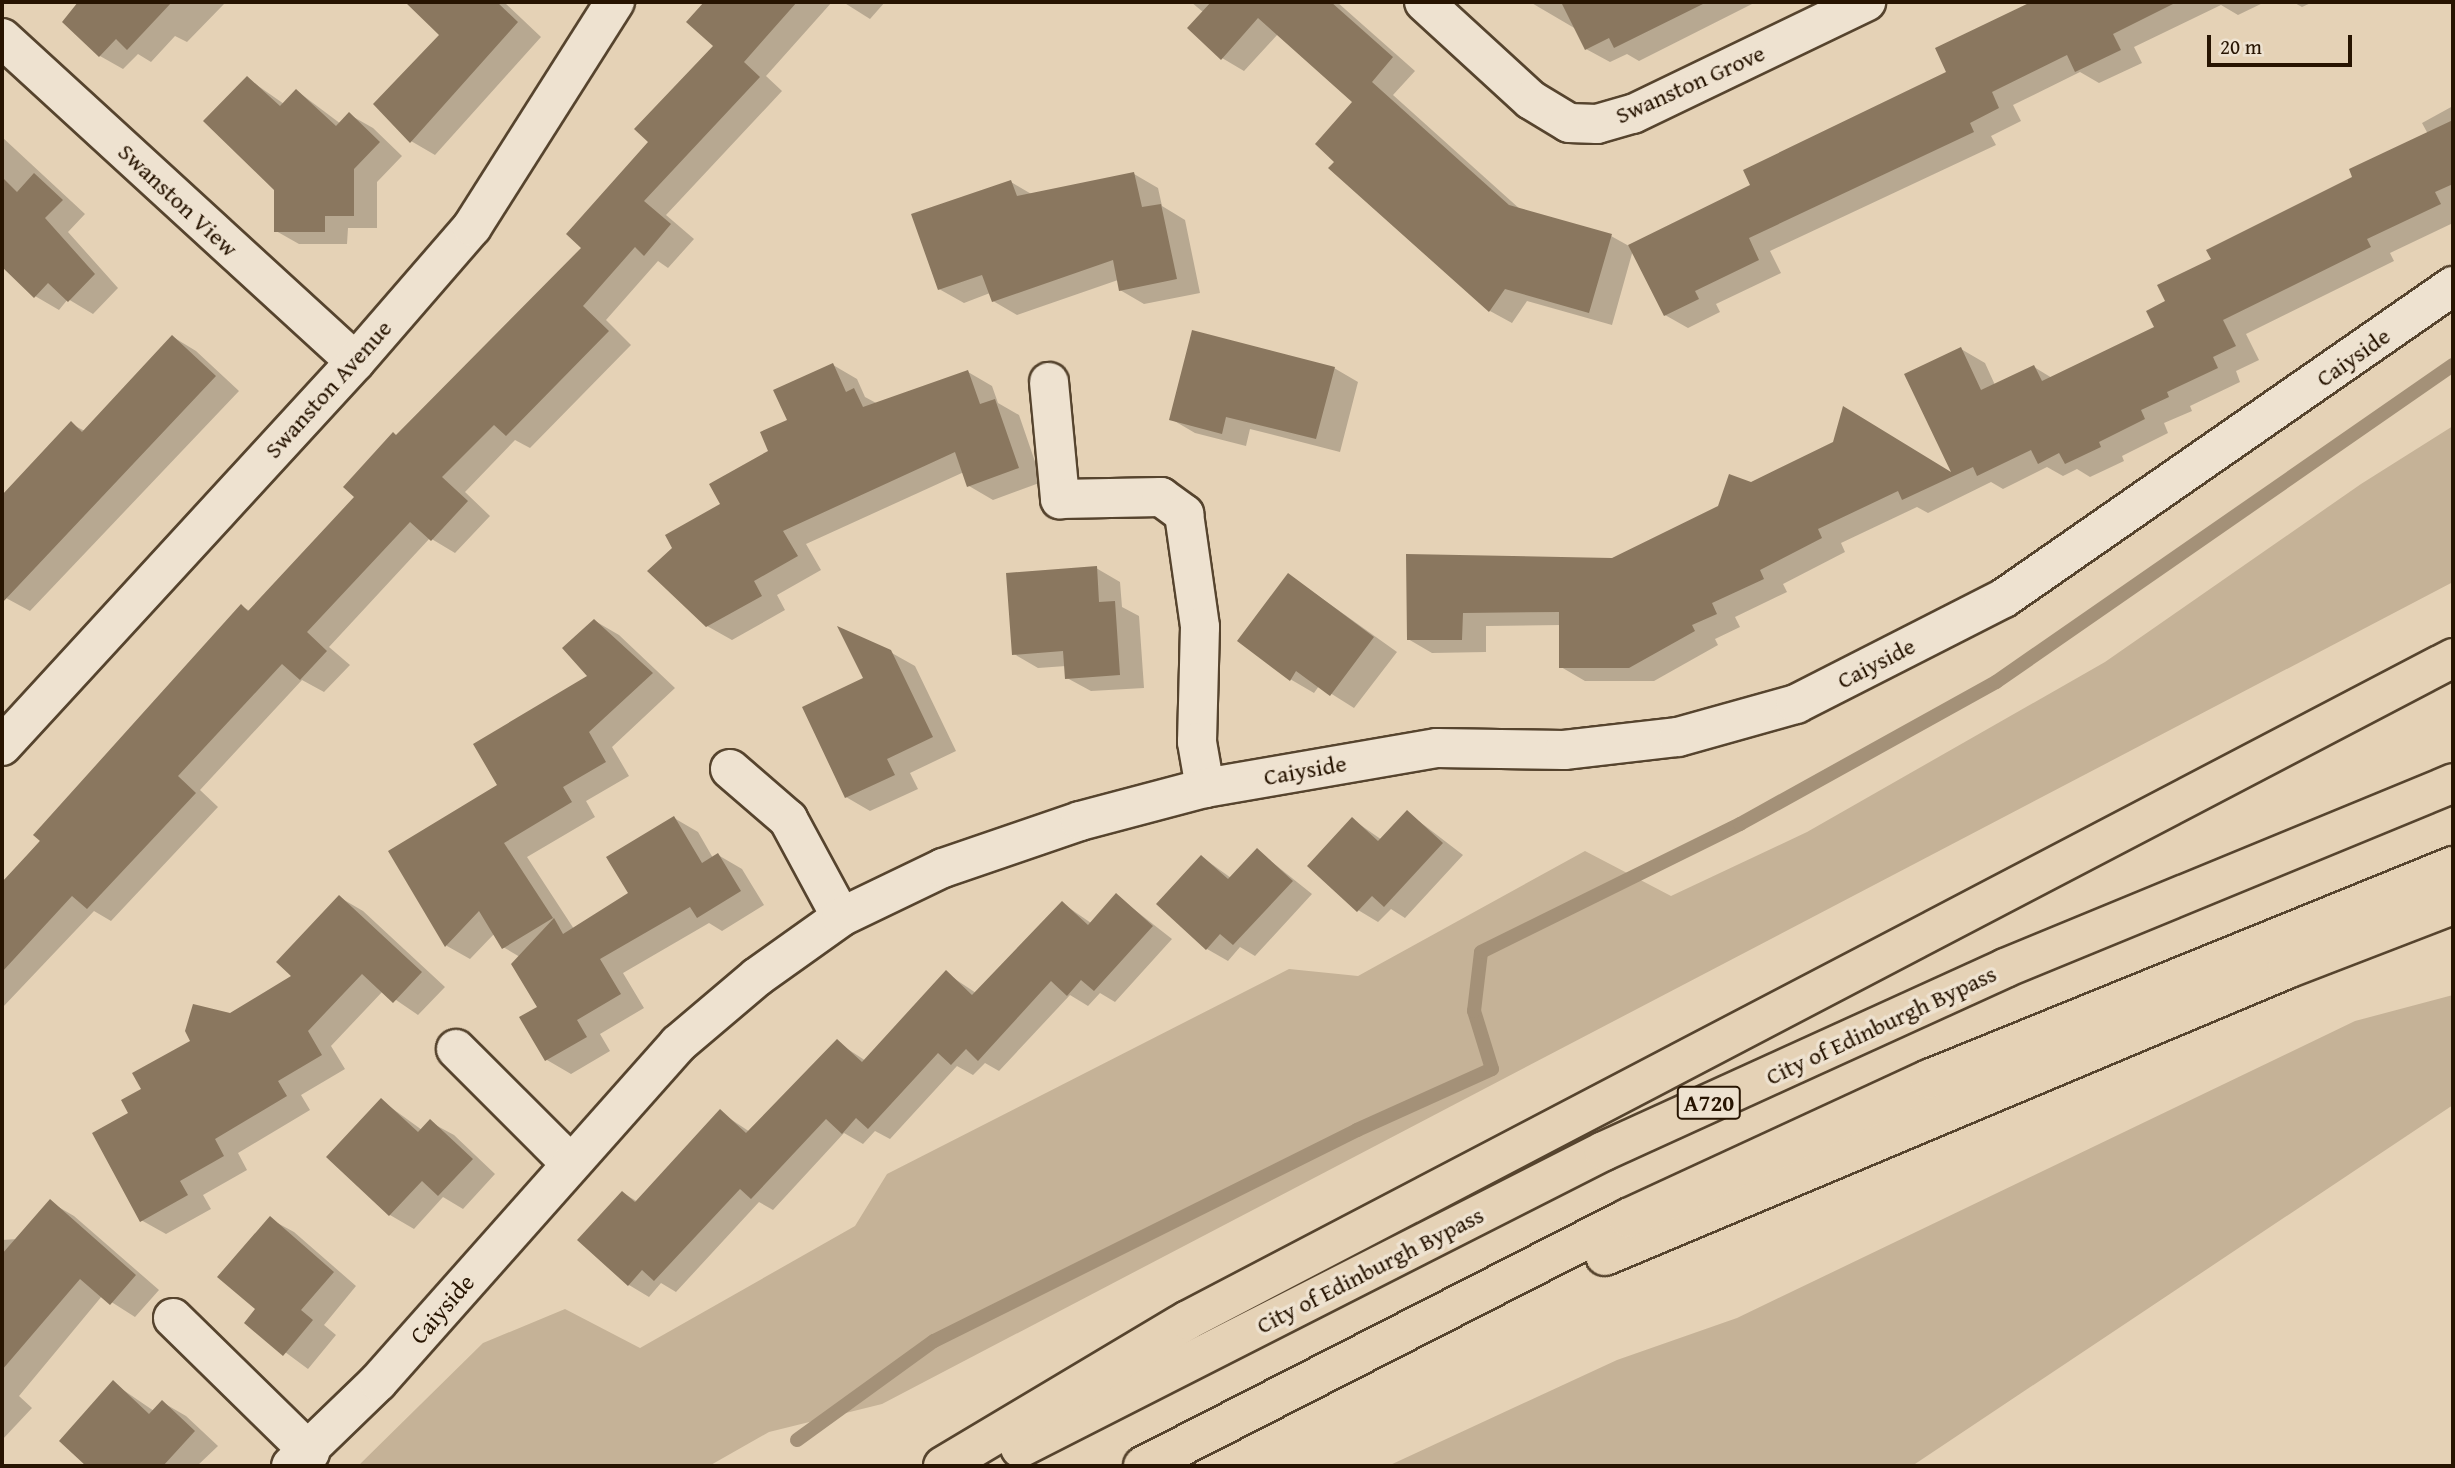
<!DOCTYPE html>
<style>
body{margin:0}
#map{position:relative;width:2455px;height:1468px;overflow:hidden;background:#e5d2b6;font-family:"Gentium Book Plus",serif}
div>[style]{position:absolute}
.green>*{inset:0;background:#c5b297}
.shadow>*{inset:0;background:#0003}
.stream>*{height:14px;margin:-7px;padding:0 7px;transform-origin:7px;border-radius:7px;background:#a49178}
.building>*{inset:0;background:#8a775f}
.roads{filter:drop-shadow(2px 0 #56442e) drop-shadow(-2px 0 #56442e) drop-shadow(0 2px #56442e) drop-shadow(0 -2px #56442e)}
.minor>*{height:38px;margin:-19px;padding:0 19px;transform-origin:19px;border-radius:19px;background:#eee2d0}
.highway>*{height:38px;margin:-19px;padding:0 19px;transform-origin:19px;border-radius:19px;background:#e5d2b6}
span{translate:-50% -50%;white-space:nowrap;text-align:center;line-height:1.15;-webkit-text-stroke:7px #eee2d0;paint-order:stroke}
.shield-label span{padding:2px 5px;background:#eee2d0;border:2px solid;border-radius:5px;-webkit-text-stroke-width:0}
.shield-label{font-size:23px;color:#271401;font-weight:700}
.street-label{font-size:24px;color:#271401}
.frame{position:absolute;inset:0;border:4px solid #271401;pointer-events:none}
.scale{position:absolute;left:2207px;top:35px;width:145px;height:32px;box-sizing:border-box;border:4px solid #271401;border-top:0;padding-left:9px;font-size:21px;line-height:24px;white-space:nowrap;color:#271401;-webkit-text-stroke:5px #eee2d0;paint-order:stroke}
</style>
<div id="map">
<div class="green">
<div style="clip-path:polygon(2453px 426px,2453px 582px,882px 1404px,769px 1432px,709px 1466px,358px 1466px,483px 1343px,565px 1309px,640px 1348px,855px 1226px,887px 1174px,1289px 969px,1358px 976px,1585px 851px,1671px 896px,1807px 832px,2105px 662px,2361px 484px)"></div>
<div style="clip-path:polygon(2453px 995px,2453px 1105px,1912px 1466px,1388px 1466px,1617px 1360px,1737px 1318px,2355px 1021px)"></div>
</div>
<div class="shadow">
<div style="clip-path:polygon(93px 2px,233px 2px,224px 4px,187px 42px,175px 36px,151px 62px,138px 54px,123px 69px,100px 56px,69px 26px)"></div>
<div style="clip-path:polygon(442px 2px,504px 2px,541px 37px,435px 155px,411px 141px,441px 35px,425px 19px)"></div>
<div style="clip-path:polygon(707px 2px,832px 2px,766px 76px,782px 91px,666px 215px,694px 239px,668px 268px,658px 261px,606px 320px,631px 345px,530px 448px,515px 440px,465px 492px,490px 516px,455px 553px,430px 538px,329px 647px,350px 665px,324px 692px,302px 680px,200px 790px,218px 807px,111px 921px,94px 911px,2px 1008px,2px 885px,241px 606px,250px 611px,356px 497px,397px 437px,584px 247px,716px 46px,689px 22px)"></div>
<div style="clip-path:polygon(843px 2px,885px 2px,870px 19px)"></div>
<div style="clip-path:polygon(1191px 2px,1337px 2px,1415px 71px,1393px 95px,1521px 210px,1611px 236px,1629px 246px,1752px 186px,1949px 73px,1937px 49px,2035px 2px,2265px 2px,2238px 15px,2221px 5px,2134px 47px,2142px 63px,2099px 83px,2080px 72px,2013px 105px,2021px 121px,1991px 136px,1996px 145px,1770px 251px,1781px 273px,1716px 304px,1720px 312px,1688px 328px,1665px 315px,1633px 250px,1612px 325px,1527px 301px,1512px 323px,1490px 311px,1337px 162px,1355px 102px,1278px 34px,1244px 71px,1222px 58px,1203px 12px)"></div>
<div style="clip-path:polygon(1530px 2px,1756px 2px,1639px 61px,1627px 54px,1610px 62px,1586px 49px,1576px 29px)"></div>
<div style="clip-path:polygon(2293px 2px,2313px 2px,2302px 7px)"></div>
<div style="clip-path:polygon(247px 78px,284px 104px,297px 91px,341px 124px,350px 115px,373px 128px,402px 156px,377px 182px,377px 228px,348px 228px,347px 244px,299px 244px,276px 231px,275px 189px)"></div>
<div style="clip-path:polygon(2453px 106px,2453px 223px,2390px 253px,2394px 261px,2246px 334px,2259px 360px,2236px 371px,2240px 382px,2190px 406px,2192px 411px,2164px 423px,2168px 433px,2122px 456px,2124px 461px,2090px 477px,2077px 469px,2063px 476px,2047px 467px,2003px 489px,1991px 482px,1928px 513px,1917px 507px,1841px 543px,1845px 552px,1783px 584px,1787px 592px,1735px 617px,1740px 627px,1715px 639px,1718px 645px,1654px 681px,1585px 681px,1561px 667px,1561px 625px,1486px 626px,1486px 652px,1432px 653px,1408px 639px,1408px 555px,1612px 559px,1720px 507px,1751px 484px,1955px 475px,1961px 349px,1985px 363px,1995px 385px,2034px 367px,2052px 378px,2156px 328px,2167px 302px,2213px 260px,2428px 134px,2422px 123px)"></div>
<div style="clip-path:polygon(2px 137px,85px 214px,68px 232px,118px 288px,93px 314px,68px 299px,59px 310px,35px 296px,2px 265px)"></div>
<div style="clip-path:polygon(1134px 174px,1158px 188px,1162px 206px,1185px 220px,1200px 293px,1144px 304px,1120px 290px,1118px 280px,1017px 315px,993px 301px,990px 293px,964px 303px,939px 289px,1011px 182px,1033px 195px)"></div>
<div style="clip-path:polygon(173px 337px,196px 351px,239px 391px,30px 611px,6px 598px,2px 593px,2px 498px,71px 424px,85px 431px)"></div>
<div style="clip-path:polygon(833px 365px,857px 379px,865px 397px,878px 404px,968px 372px,992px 386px,998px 403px,1019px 415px,1042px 482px,993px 500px,969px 486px,964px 472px,806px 544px,821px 570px,777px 595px,785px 610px,732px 640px,707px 626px,722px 505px,771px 451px)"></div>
<div style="clip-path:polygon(1334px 368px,1358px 382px,1340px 452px,1250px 429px,1246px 446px,1195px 433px,1171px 419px)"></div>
<div style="clip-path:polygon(1096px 568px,1120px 582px,1122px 607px,1139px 616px,1144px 688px,1091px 691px,1067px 678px,1066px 666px,1038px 668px,1014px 654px)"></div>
<div style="clip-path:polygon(1289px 575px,1397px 652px,1354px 708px,1319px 686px,1314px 693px,1290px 679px)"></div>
<div style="clip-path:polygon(595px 621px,619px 635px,675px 688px,612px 747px,629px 776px,586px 801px,595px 817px,527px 857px,574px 929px,630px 894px,674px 818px,698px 832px,713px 858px,718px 855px,742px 869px,764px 905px,722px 931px,709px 923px,623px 973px,644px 1008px,600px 1034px,610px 1051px,571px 1074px,547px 1060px,539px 1007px,520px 957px,503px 947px,495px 933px,470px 959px,447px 946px,390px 852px,500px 785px,590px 676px)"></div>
<div style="clip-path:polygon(890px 652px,915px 666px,956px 751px,910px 773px,918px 789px,870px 811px,846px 797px,865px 679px)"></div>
<div style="clip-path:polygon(1407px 812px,1463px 855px,1405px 918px,1391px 909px,1378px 922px,1358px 910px,1352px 819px,1382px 840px)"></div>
<div style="clip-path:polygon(1257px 850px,1312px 894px,1255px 956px,1240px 947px,1228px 961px,1207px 949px,1159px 904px,1202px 857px,1231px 878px)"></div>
<div style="clip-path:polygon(1117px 896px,1172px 939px,1115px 1002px,1100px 993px,1088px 1006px,1070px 995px,999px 1071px,985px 1063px,973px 1075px,957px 1066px,890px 1139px,875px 1131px,863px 1144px,844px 1133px,773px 1210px,759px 1202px,676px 1292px,661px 1283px,649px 1297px,629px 1285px,623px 1193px,638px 1202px,720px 1112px,750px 1132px,837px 1042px,866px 1061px,946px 973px,976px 993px,1062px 903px,1091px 923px)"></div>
<div style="clip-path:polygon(339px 897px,363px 911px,445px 987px,418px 1015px,383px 991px,331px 1046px,345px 1069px,301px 1095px,310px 1110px,238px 1153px,247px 1170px,203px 1195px,211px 1209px,166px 1234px,141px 1220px,131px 1114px,143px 1090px,193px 1041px,294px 976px)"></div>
<div style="clip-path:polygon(382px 1101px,422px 1130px,430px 1122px,454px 1135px,495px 1174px,463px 1209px,443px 1197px,414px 1229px,390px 1215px)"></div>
<div style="clip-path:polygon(50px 1202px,74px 1216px,159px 1290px,135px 1317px,102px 1296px,19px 1396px,32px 1408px,2px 1440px,2px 1240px,17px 1239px)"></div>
<div style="clip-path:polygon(270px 1219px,294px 1232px,356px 1286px,324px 1325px,336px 1335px,308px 1369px,246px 1323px,258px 1309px)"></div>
<div style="clip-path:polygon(113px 1383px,154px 1411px,162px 1402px,186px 1416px,218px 1446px,197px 1466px,89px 1466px,61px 1440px)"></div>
</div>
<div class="stream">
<div style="left:797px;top:1440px;width:169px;rotate:-35.9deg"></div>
<div style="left:934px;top:1341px;width:473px;rotate:-26.5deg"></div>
<div style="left:1357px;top:1130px;width:148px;rotate:-24.3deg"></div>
<div style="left:1492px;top:1069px;width:61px;rotate:-107.2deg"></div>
<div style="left:1474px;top:1011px;width:59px;rotate:-83.2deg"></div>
<div style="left:1481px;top:952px;width:289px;rotate:-26.3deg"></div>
<div style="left:1740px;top:824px;width:293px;rotate:-29deg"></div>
<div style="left:1996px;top:682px;width:556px;rotate:-34.75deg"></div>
</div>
<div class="building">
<div style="clip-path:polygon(78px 2px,172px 2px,127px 50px,116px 39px,99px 57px,62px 22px)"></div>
<div style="clip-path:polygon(405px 2px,497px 2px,518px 22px,410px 143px,373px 104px,439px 35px)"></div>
<div style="clip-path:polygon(704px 2px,797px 2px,744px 62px,760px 77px,644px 201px,671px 224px,644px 256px,635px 247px,583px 306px,609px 331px,506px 436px,494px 425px,442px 477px,468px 501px,431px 541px,410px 522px,307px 632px,327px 651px,300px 680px,282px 664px,178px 776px,196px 793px,87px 909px,72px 896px,2px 972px,2px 882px,40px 841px,33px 835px,241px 604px,248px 611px,354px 497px,343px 487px,393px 432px,396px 435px,581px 248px,566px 234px,648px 142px,634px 129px,713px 46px,686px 22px)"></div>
<div style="clip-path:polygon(1211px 2px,1331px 2px,1393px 57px,1372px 82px,1509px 205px,1612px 234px,1589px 313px,1505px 289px,1489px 312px,1328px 168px,1334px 162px,1315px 144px,1352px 102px,1258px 18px,1221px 60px,1187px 28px)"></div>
<div style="clip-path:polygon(1561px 2px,1707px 2px,1614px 48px,1609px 38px,1585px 50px)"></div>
<div style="clip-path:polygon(2031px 2px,2177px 2px,2113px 34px,2121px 50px,2075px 72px,2067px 55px,1992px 92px,1999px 108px,1970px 123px,1974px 132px,1749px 238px,1759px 260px,1695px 291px,1699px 299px,1664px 316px,1628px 245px,1750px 185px,1743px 170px,1946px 72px,1935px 48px)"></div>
<div style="clip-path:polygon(247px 76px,280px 106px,296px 89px,336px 126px,349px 112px,380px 142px,354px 169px,354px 216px,325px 216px,325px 232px,274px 232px,274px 190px,203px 121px)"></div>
<div style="clip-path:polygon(2453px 120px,2453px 184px,2435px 192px,2441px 204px,2367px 239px,2371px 247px,2223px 320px,2236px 346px,2213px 357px,2218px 368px,2167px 392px,2169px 397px,2141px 410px,2145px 419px,2099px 442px,2101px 447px,2065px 464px,2059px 453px,2038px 464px,2031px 450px,1977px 476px,1973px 467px,1902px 500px,1898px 491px,1818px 529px,1822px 538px,1760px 570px,1764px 579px,1712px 603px,1717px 614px,1692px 625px,1695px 631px,1629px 668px,1559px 668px,1559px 612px,1463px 613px,1462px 640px,1407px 640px,1406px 554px,1612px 558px,1718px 506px,1729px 474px,1751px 482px,1833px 442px,1843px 406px,1951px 472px,1904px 374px,1961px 347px,1981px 390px,2034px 365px,2042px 381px,2154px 327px,2146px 311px,2165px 301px,2157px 285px,2211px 259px,2206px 250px,2352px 177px,2349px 169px)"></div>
<div style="clip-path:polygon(1134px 172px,1142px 207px,1161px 204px,1177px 279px,1119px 291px,1113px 260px,992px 302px,982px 275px,938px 290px,911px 214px,1011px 180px,1017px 196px)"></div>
<div style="clip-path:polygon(34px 173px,63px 200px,45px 218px,95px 274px,68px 302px,48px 283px,34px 298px,2px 267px,2px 177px,17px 192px)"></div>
<div style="clip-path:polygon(1192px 330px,1335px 367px,1316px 439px,1226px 417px,1222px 434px,1169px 420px)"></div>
<div style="clip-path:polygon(172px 335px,216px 376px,2px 603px,2px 495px,71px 421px,82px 432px)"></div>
<div style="clip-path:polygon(833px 363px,846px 392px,854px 388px,863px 407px,968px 370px,980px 404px,995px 399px,1019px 468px,967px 487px,955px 452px,783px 531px,798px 556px,754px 581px,762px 596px,706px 627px,647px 571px,672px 548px,665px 535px,720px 504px,709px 484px,768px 451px,760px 432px,787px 420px,773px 390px)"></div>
<div style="clip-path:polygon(1097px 566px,1099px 602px,1115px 601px,1120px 675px,1065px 679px,1063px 651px,1012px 655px,1006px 573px)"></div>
<div style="clip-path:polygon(1288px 573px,1374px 637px,1330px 696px,1296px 671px,1290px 681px,1237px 641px)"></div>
<div style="clip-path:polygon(594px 619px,653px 673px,589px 732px,606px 762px,563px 787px,572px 802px,504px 843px,553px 918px,502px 949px,479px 911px,445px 947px,388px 851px,497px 785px,473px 744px,587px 676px,562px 648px)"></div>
<div style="clip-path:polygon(837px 626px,891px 650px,933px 737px,887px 759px,895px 775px,845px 798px,802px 707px,863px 678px)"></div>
<div style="clip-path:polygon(1407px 810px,1443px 843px,1384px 907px,1372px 896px,1357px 912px,1307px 866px,1352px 817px,1378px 841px)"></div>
<div style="clip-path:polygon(674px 816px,702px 863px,718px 853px,741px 891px,697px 918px,690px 907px,600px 959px,621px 994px,577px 1020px,587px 1037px,545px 1061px,519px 1017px,537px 1007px,511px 964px,554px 918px,563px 934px,628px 893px,606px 857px)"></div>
<div style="clip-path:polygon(1257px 848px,1293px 881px,1233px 945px,1220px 934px,1206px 950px,1156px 904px,1201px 855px,1228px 879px)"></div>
<div style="clip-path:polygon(1116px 893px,1153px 926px,1094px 991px,1081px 980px,1067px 996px,1051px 981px,978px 1061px,966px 1049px,951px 1065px,938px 1053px,868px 1129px,856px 1118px,842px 1134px,826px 1119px,751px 1199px,740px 1189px,654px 1281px,642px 1270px,628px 1286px,577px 1240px,622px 1191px,635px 1202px,720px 1109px,746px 1133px,837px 1039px,862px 1062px,946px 970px,972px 995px,1062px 901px,1088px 925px)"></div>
<div style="clip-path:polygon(339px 895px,422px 972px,393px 1003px,362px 974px,308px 1031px,322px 1055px,278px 1081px,287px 1096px,215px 1139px,224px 1156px,180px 1181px,188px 1195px,140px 1222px,92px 1133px,128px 1113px,121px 1100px,141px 1089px,132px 1073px,190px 1041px,185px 1031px,193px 1004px,230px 1013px,291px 976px,276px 962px)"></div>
<div style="clip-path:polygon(381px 1098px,418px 1132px,430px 1119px,473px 1159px,438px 1196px,422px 1181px,389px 1216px,326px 1157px)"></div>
<div style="clip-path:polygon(50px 1199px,136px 1275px,110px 1305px,80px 1279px,2px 1370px,2px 1254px)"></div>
<div style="clip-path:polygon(270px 1216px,334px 1272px,301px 1310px,313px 1320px,283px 1356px,244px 1323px,255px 1309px,217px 1277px)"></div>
<div style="clip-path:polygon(113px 1380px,149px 1414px,162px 1400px,195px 1431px,163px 1466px,86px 1466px,59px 1441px)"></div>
</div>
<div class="roads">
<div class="minor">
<div style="left:1424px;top:2px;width:145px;rotate:42.5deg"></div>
<div style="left:1531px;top:100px;width:44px;rotate:31.2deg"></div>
<div style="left:1569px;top:123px;width:28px;rotate:2deg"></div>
<div style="left:1597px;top:124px;width:37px;rotate:-16deg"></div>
<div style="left:1633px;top:114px;width:259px;rotate:-25.7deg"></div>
<div style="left:2px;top:38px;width:479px;rotate:42.5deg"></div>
<div style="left:1049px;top:382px;width:118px;rotate:84.6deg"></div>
<div style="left:1060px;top:499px;width:101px;rotate:-1.1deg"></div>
<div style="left:1161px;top:497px;width:29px;rotate:36deg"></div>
<div style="left:1184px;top:514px;width:114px;rotate:81.9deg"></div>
<div style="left:1200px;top:627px;width:115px;rotate:91.5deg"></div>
<div style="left:1197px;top:742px;width:47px;rotate:80.1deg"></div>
<div style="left:2px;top:746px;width:522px;rotate:-47.41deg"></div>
<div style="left:355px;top:362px;width:179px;rotate:-49.1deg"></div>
<div style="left:472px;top:227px;width:267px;rotate:-57.6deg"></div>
<div style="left:730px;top:769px;width:77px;rotate:40.8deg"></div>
<div style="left:788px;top:819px;width:111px;rotate:61.6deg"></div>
<div style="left:456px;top:1049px;width:161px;rotate:45deg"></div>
<div style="left:173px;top:1318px;width:192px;rotate:44.4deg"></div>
<div style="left:291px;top:1466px;width:121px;rotate:-44deg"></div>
<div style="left:378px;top:1382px;width:452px;rotate:-48.4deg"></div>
<div style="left:678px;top:1044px;width:104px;rotate:-40.3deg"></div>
<div style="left:757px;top:977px;width:103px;rotate:-35.5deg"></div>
<div style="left:841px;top:917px;width:113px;rotate:-25.7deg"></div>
<div style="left:943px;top:868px;width:145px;rotate:-18.9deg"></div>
<div style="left:1080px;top:821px;width:129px;rotate:-14.8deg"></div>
<div style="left:1205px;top:788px;width:235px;rotate:-9.8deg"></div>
<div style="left:1437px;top:748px;width:127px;rotate:0.9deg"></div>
<div style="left:1564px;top:750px;width:115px;rotate:-6.5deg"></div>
<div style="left:1678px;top:737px;width:123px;rotate:-15.6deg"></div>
<div style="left:1796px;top:704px;width:233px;rotate:-27deg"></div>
<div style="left:2004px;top:598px;width:547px;rotate:-34.79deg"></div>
</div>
<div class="highway">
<div style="left:1605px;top:1256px;width:740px;rotate:-22.82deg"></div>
<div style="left:2287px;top:969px;width:178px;rotate:-21.1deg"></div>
<div style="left:1020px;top:1448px;width:655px;rotate:-26.96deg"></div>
<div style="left:1604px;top:1151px;width:441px;rotate:-24.5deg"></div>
<div style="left:2005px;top:968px;width:485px;rotate:-22.4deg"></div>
<div style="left:943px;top:1466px;width:285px;rotate:-30.8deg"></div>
<div style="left:1188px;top:1320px;width:1428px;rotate:-27.62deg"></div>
<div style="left:1143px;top:1466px;width:545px;rotate:-27.08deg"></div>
<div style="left:1628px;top:1218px;width:332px;rotate:-24.8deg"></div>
<div style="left:1929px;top:1079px;width:566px;rotate:-22.12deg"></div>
</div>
</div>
<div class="shield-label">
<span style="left:1709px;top:1103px">A720</span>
</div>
<div class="street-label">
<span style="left:1690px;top:84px;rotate:-24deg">Swanston Grove</span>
<span style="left:178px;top:200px;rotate:43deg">Swanston View</span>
<span style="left:2353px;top:357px;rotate:-35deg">Caiyside</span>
<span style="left:328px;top:389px;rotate:-48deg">Swanston Avenue</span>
<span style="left:1876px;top:663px;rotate:-27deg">Caiyside</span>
<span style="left:1305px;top:770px;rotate:-10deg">Caiyside</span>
<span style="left:1881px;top:1025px;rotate:-25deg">City of Edinburgh Bypass</span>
<span style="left:1370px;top:1270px;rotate:-27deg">City of Edinburgh Bypass</span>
<span style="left:442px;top:1309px;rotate:-49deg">Caiyside</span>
</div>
<div class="frame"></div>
<div class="scale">20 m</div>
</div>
